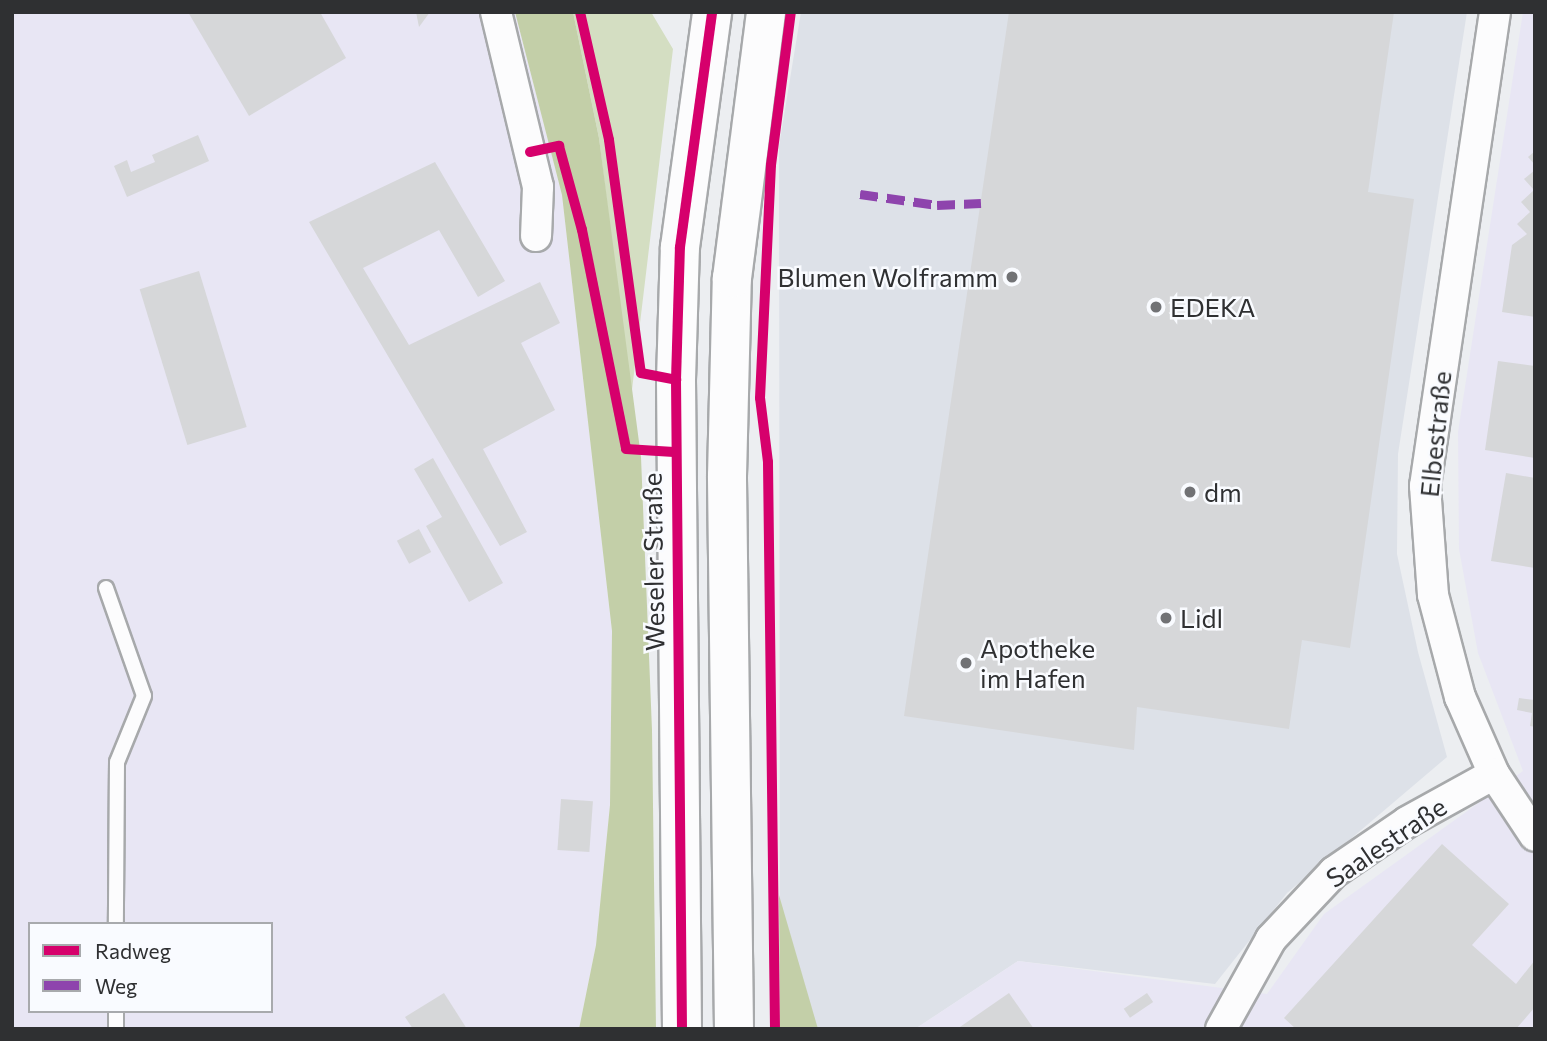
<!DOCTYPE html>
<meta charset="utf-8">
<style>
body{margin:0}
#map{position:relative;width:1547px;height:1041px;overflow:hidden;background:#eceef1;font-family:Commissioner,sans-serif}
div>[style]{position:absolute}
.built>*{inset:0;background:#dde1e8}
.industrial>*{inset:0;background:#e8e6f4}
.green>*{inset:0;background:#d4dec2}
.forest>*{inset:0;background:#c3cfa8}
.building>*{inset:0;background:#d6d7d9;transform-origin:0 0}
.roads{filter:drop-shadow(2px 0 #a7a9ab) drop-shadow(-2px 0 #a7a9ab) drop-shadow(0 2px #a7a9ab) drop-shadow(0 -2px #a7a9ab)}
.lane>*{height:14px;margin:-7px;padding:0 7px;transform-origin:7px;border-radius:7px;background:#fcfcfd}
.street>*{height:30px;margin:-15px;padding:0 15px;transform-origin:15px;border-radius:15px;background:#fcfcfd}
.secondary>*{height:38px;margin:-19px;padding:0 19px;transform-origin:19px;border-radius:19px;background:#fcfcfd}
.quiet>*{height:9px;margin-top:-4.5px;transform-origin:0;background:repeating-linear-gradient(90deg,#8e44ad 0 18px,transparent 0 27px)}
.cycleway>*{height:10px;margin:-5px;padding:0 5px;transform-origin:5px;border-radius:5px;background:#d6006c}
.dots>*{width:19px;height:19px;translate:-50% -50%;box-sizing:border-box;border:4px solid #f9fbff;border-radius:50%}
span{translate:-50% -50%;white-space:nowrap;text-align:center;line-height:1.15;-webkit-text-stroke:5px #f9fbff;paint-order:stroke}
.poi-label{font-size:26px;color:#2f3032}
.right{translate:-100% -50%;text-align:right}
.left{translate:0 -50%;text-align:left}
.street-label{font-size:26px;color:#2f3032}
.frame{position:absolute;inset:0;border:14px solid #2f3032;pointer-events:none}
.legend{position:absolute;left:28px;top:922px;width:245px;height:91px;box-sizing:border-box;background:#f9fbff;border:2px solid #a8aaad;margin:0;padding:9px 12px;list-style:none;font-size:21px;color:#2f3032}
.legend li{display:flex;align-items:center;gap:14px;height:35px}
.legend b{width:35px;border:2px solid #a8aaad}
</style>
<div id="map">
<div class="built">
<div style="clip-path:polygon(801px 12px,1467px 12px,1398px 454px,1397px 554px,1418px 652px,1447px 757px,1287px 893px,1215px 984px,1018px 961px,915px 1029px,780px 1029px,779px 146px)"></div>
</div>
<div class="industrial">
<div style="clip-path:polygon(evenodd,12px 12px,515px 12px,562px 195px,612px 631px,610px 805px,596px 945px,579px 1029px,12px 1029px,12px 12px,30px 924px,271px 924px,271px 1011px,30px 1011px,30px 924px)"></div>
<div style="clip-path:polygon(1523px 12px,1535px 12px,1535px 1029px,915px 1029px,1018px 961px,1267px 994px,1324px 914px,1523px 771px,1478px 653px,1459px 549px,1458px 432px)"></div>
</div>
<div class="green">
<div style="clip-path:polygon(573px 12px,651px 12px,673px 49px,631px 398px,599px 138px)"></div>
</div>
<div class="forest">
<div style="clip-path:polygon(515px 12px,573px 12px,599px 138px,641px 457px,652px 730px,656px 1029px,579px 1029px,596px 945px,610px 805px,612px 631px,562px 195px)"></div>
<div style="clip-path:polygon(779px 895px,818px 1029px,780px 1029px)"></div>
</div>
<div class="building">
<div style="clip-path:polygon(188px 12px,320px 12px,346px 58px,249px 116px)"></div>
<div style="clip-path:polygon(416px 12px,430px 12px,419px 27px)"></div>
<div style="clip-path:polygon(1009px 12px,1394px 12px,1368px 192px,1414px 199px,1350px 648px,1302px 640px,1289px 729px,1137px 707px,1134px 750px,904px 716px)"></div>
<div style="clip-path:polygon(198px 135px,209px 161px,127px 197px,114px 166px,127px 160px,131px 172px,155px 162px,152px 155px)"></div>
<div style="clip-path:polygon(1535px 151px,1535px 165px,1528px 157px)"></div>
<div style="clip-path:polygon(435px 162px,505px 281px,478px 297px,439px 230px,363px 268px,409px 345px,540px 282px,560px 323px,521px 343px,555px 410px,483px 449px,527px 532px,500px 546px,309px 222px)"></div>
<div style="clip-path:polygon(1535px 170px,1535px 317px,1502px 312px,1512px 245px,1527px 234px,1517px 224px,1530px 212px,1521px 202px,1534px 190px,1524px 179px)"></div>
<div style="left:199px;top:271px;width:163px;height:62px;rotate:73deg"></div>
<div style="clip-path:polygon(1498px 361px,1535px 366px,1535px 458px,1485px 450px)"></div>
<div style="clip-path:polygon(433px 458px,503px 583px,469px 602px,426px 526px,442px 517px,414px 469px)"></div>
<div style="clip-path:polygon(1506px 473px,1535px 478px,1535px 568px,1491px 561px)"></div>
<div style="left:419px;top:529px;width:26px;height:25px;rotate:62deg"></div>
<div style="clip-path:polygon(1519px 698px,1535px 700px,1535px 727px,1530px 726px,1532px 713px,1517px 710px)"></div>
<div style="left:561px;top:799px;width:32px;height:51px;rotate:4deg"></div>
<div style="clip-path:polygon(1442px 844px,1509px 904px,1472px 945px,1516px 984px,1535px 960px,1535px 1007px,1516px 1029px,1296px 1029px,1284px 1018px)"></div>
<div style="clip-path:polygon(444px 993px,467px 1029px,413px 1029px,405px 1017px)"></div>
<div style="clip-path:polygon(1009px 993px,1034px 1029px,957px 1029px)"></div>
<div style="left:1147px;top:993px;width:11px;height:28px;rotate:56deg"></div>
</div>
<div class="roads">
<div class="lane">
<div style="left:106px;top:588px;width:114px;rotate:70.6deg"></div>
<div style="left:144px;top:696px;width:71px;rotate:112.2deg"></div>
<div style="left:117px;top:762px;width:162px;rotate:90.4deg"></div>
<div style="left:116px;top:1029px;width:18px;rotate:-90deg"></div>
</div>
<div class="street">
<div style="left:496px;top:12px;width:180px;rotate:76.5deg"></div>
<div style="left:538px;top:187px;width:49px;rotate:92.3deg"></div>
<div style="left:1495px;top:12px;width:479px;rotate:98.4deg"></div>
<div style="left:1425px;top:486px;width:109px;rotate:85.8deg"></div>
<div style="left:1433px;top:595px;width:106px;rotate:75.2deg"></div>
<div style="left:1460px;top:697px;width:84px;rotate:66.2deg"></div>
<div style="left:1494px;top:774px;width:74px;rotate:56.5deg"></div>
<div style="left:1221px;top:1029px;width:103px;rotate:-60.9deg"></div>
<div style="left:1271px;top:939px;width:92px;rotate:-46.8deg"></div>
<div style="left:1334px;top:872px;width:88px;rotate:-34.4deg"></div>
<div style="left:1407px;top:822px;width:99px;rotate:-28.9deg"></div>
</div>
<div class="secondary">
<div style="left:682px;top:1029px;width:649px;rotate:-90.53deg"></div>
<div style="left:676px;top:380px;width:133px;rotate:-88.3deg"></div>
<div style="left:680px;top:247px;width:237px;rotate:-82.2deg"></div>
<div style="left:734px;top:1029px;width:553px;rotate:-90.73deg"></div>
<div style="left:727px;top:476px;width:198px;rotate:-88.6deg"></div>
<div style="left:732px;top:278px;width:268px;rotate:-82.7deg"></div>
</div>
</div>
<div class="quiet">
<div style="left:860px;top:194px;width:78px;rotate:8.1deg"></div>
<div style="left:937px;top:205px;width:44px;rotate:-2.6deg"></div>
</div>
<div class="cycleway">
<div style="left:580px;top:12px;width:131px;rotate:77.2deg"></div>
<div style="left:609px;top:140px;width:235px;rotate:82.2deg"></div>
<div style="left:641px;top:373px;width:36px;rotate:11deg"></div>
<div style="left:530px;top:152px;width:30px;rotate:-12deg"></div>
<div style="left:559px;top:146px;width:87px;rotate:74.7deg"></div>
<div style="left:582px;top:230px;width:223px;rotate:78.6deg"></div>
<div style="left:626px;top:449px;width:48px;rotate:3.6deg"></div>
<div style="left:682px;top:1029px;width:649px;rotate:-90.53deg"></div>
<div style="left:676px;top:380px;width:133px;rotate:-88.3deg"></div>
<div style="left:680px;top:247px;width:237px;rotate:-82.2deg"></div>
<div style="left:775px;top:1029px;width:567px;rotate:-90.71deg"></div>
<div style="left:768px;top:462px;width:64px;rotate:-97.1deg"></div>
<div style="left:760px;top:398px;width:233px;rotate:-87.3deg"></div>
<div style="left:771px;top:165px;width:154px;rotate:-82.6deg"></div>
</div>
<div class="dots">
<div style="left:1012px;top:277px;background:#717275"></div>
<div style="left:1156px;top:307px;background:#717275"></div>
<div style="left:1190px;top:492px;background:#717275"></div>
<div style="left:1166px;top:618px;background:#717275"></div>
<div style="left:966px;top:663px;background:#717275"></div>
</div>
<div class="poi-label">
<span class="right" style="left:998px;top:277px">Blumen Wolframm</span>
<span class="left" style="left:1170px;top:307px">EDEKA</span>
<span class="left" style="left:1204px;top:492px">dm</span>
<span class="left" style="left:1180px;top:618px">Lidl</span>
<span class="left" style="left:980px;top:663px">Apotheke<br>im Hafen</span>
</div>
<div class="street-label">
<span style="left:1435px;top:434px;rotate:-84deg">Elbestraße</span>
<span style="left:653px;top:562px;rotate:-91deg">Weseler Straße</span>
<span style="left:1386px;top:842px;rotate:-34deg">Saalestraße</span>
</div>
<div class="frame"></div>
<ul class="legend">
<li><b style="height:9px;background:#d6006c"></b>Radweg</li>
<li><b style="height:9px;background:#8e44ad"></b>Weg</li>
</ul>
</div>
